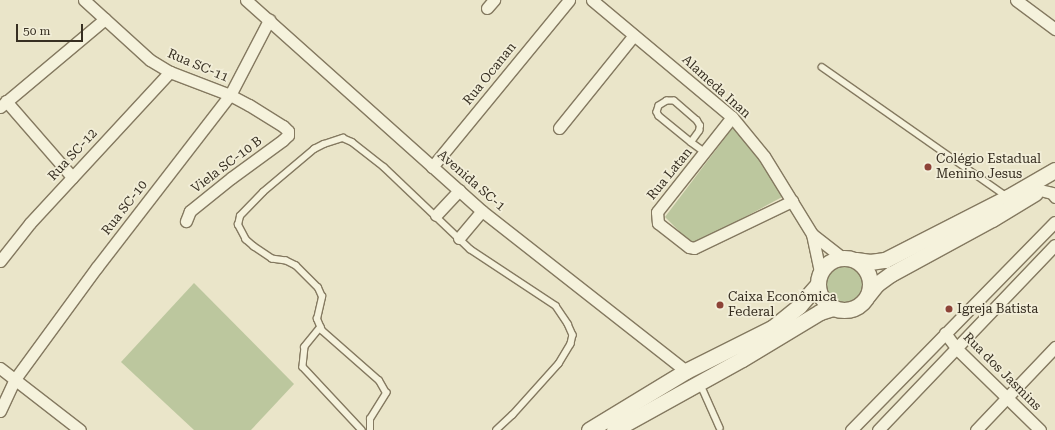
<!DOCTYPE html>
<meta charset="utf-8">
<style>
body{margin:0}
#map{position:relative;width:1055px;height:430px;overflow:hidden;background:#eae5c9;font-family:"Roboto Serif",serif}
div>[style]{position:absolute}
.green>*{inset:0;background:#bcc79e}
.round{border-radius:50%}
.roads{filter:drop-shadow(1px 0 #847960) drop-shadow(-1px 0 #847960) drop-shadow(0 1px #847960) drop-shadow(0 -1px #847960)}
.service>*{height:5.5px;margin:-2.75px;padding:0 2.75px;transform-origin:2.75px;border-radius:2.75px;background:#f5f2dc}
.minor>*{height:11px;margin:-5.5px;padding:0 5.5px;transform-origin:5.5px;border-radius:5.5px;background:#f5f2dc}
.secondary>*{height:15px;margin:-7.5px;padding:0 7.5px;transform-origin:7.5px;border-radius:7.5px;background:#f5f2dc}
.secondary>.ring{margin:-7.5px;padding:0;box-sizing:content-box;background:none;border:15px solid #f5f2dc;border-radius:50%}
.dots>*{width:11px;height:11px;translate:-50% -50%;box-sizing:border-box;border:2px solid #f2eed8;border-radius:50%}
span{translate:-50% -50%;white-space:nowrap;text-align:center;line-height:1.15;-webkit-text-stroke:3.5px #f2eed8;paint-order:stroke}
.street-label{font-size:13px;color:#372f22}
.poi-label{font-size:13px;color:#372f22}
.left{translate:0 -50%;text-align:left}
.scale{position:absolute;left:16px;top:24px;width:67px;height:18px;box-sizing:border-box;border:2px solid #372f22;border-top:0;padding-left:5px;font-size:12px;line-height:14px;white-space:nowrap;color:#372f22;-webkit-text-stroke:3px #f2eed8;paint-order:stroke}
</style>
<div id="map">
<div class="green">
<div style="clip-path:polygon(734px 126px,768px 170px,784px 196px,693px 245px,665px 217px)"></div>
<div class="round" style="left:825px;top:264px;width:40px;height:40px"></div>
<div style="clip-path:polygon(194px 283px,294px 384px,251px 430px,194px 430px,121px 362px)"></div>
</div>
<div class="roads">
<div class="service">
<div style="left:822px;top:67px;width:225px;rotate:35deg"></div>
<div style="left:691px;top:142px;width:14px;rotate:-54deg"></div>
<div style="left:699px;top:131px;width:5px;rotate:-79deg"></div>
<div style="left:700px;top:126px;width:6px;rotate:-121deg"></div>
<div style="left:697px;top:121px;width:30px;rotate:-139deg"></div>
<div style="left:674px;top:101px;width:7px;rotate:180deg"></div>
<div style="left:667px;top:101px;width:9px;rotate:148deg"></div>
<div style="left:659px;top:106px;width:6px;rotate:108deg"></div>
<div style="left:657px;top:112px;width:4px;rotate:63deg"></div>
<div style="left:659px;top:116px;width:41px;rotate:39.1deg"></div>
<div style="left:691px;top:142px;width:17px;rotate:36deg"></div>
<div style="left:321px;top:327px;width:26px;rotate:129deg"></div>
<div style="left:305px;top:347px;width:20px;rotate:96deg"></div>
<div style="left:303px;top:367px;width:86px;rotate:46.9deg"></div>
<div style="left:700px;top:383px;width:49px;rotate:66deg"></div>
<div style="left:370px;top:430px;width:11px;rotate:-90deg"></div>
<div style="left:370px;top:419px;width:31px;rotate:-58deg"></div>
<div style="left:386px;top:393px;width:14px;rotate:-120deg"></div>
<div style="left:379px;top:381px;width:76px;rotate:-138.7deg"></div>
<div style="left:322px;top:331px;width:13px;rotate:-113deg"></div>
<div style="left:317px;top:319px;width:23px;rotate:-77deg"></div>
<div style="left:322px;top:297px;width:10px;rotate:-114deg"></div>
<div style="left:318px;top:288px;width:31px;rotate:-135deg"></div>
<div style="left:296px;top:266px;width:11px;rotate:-153deg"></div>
<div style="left:286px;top:261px;width:14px;rotate:-172deg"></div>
<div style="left:272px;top:259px;width:22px;rotate:-146deg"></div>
<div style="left:254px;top:247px;width:11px;rotate:-139deg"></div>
<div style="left:246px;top:240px;width:17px;rotate:-118deg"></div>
<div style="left:238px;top:225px;width:9px;rotate:-77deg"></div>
<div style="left:240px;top:216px;width:33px;rotate:-46deg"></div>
<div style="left:263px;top:192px;width:67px;rotate:-40.1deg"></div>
<div style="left:314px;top:149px;width:11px;rotate:-27deg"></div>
<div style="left:324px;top:144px;width:20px;rotate:-18deg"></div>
<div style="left:343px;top:138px;width:10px;rotate:24deg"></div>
<div style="left:352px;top:142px;width:41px;rotate:38deg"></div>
<div style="left:384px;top:167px;width:119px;rotate:43.6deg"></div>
<div style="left:470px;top:249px;width:103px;rotate:33.5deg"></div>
<div style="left:556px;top:306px;width:22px;rotate:56deg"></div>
<div style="left:568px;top:324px;width:12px;rotate:66deg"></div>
<div style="left:573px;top:335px;width:9px;rotate:103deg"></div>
<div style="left:571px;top:344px;width:23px;rotate:121deg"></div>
<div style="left:559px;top:364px;width:69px;rotate:132deg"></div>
<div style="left:513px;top:415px;width:22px;rotate:137deg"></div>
</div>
<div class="minor">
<div style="left:84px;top:0;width:89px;rotate:42.3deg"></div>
<div style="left:150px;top:60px;width:23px;rotate:31deg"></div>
<div style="left:170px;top:72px;width:64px;rotate:21deg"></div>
<div style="left:230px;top:95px;width:21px;rotate:28deg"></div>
<div style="left:249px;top:105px;width:40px;rotate:32deg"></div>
<div style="left:283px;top:126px;width:7px;rotate:45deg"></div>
<div style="left:288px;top:131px;width:4px;rotate:90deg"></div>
<div style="left:288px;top:135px;width:7px;rotate:135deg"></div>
<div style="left:283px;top:140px;width:64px;rotate:143.8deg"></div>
<div style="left:231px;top:178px;width:53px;rotate:141.2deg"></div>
<div style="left:190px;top:211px;width:11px;rotate:112deg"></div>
<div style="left:246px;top:0;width:317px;rotate:41.8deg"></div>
<div style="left:482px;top:211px;width:259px;rotate:38.1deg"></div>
<div style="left:592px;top:0;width:182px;rotate:39.9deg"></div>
<div style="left:732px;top:117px;width:50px;rotate:50.6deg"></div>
<div style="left:764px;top:156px;width:92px;rotate:58.4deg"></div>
<div style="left:812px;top:234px;width:40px;rotate:78deg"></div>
<div style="left:1016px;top:0;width:49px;rotate:36.6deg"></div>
<div style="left:487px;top:8px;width:11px;rotate:-49deg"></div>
<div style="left:6px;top:101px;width:101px;rotate:49deg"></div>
<div style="left:0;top:107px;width:137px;rotate:-40deg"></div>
<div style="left:732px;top:117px;width:121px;rotate:128.3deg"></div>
<div style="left:657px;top:212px;width:11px;rotate:85deg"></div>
<div style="left:658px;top:223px;width:39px;rotate:38deg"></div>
<div style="left:689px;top:247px;width:5px;rotate:11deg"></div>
<div style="left:694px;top:248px;width:109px;rotate:-25.6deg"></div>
<div style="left:559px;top:128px;width:119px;rotate:-51.1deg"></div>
<div style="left:432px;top:167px;width:216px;rotate:-50.6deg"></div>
<div style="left:1040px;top:190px;width:12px;rotate:14deg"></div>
<div style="left:1052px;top:193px;width:5px;rotate:53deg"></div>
<div style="left:436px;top:215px;width:34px;rotate:-47deg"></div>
<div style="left:812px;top:234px;width:39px;rotate:38deg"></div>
<div style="left:459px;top:238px;width:35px;rotate:-50deg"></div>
<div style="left:0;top:261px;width:48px;rotate:-51.7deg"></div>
<div style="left:30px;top:223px;width:206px;rotate:-47.2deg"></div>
<div style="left:945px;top:333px;width:20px;rotate:53deg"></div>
<div style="left:957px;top:349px;width:116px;rotate:44.3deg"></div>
<div style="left:0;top:368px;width:101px;rotate:37.8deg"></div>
<div style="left:0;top:411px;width:35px;rotate:-65deg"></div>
<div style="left:15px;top:379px;width:139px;rotate:-53.8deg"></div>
<div style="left:97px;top:267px;width:217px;rotate:-52.3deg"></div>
<div style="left:230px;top:95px;width:85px;rotate:-62.5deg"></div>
<div style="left:851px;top:430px;width:291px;rotate:-45.6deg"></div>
<div style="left:878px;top:430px;width:256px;rotate:-46.3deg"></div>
<div style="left:976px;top:430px;width:115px;rotate:-46.4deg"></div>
</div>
<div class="secondary">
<div class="ring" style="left:818px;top:258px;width:37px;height:37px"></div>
<div style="left:856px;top:260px;width:14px;rotate:8deg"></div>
<div style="left:870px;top:262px;width:15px;rotate:-8deg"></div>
<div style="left:885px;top:260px;width:138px;rotate:-27.1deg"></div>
<div style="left:1008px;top:197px;width:54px;rotate:-29.9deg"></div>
<div style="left:868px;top:295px;width:14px;rotate:-51deg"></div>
<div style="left:877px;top:284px;width:17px;rotate:-36deg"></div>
<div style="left:891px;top:274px;width:115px;rotate:-28.6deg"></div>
<div style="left:992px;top:219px;width:50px;rotate:-31.2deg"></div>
<div style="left:589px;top:430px;width:114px;rotate:-31.3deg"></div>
<div style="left:686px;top:371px;width:96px;rotate:-26.6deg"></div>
<div style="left:772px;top:328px;width:35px;rotate:-39deg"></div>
<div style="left:799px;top:306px;width:29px;rotate:-49deg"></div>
<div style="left:614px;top:430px;width:146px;rotate:-29deg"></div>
<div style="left:742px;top:359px;width:91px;rotate:-31.1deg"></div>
<div style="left:820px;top:312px;width:14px;rotate:-17deg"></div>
</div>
</div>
<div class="dots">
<div style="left:928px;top:167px;background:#8d4337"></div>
<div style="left:720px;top:305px;background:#8d4337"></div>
<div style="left:949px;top:309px;background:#8d4337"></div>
</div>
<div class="street-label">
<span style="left:198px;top:66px;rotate:23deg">Rua SC-11</span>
<span style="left:490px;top:74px;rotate:-51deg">Rua Ocanan</span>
<span style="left:716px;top:87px;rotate:42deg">Alameda Inan</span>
<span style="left:73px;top:155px;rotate:-47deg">Rua SC-12</span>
<span style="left:227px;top:165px;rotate:-37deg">Viela SC-10 B</span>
<span style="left:670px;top:174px;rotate:-51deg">Rua Latan</span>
<span style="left:471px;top:181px;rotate:41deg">Avenida SC-1</span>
<span style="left:125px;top:208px;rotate:-52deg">Rua SC-10</span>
<span style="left:1002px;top:372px;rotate:45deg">Rua dos Jasmins</span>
</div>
<div class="poi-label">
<span class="left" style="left:936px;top:167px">Colégio Estadual<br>Menino Jesus</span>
<span class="left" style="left:728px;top:305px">Caixa Econômica<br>Federal</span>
<span class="left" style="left:957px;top:309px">Igreja Batista</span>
</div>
<div class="scale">50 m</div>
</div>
